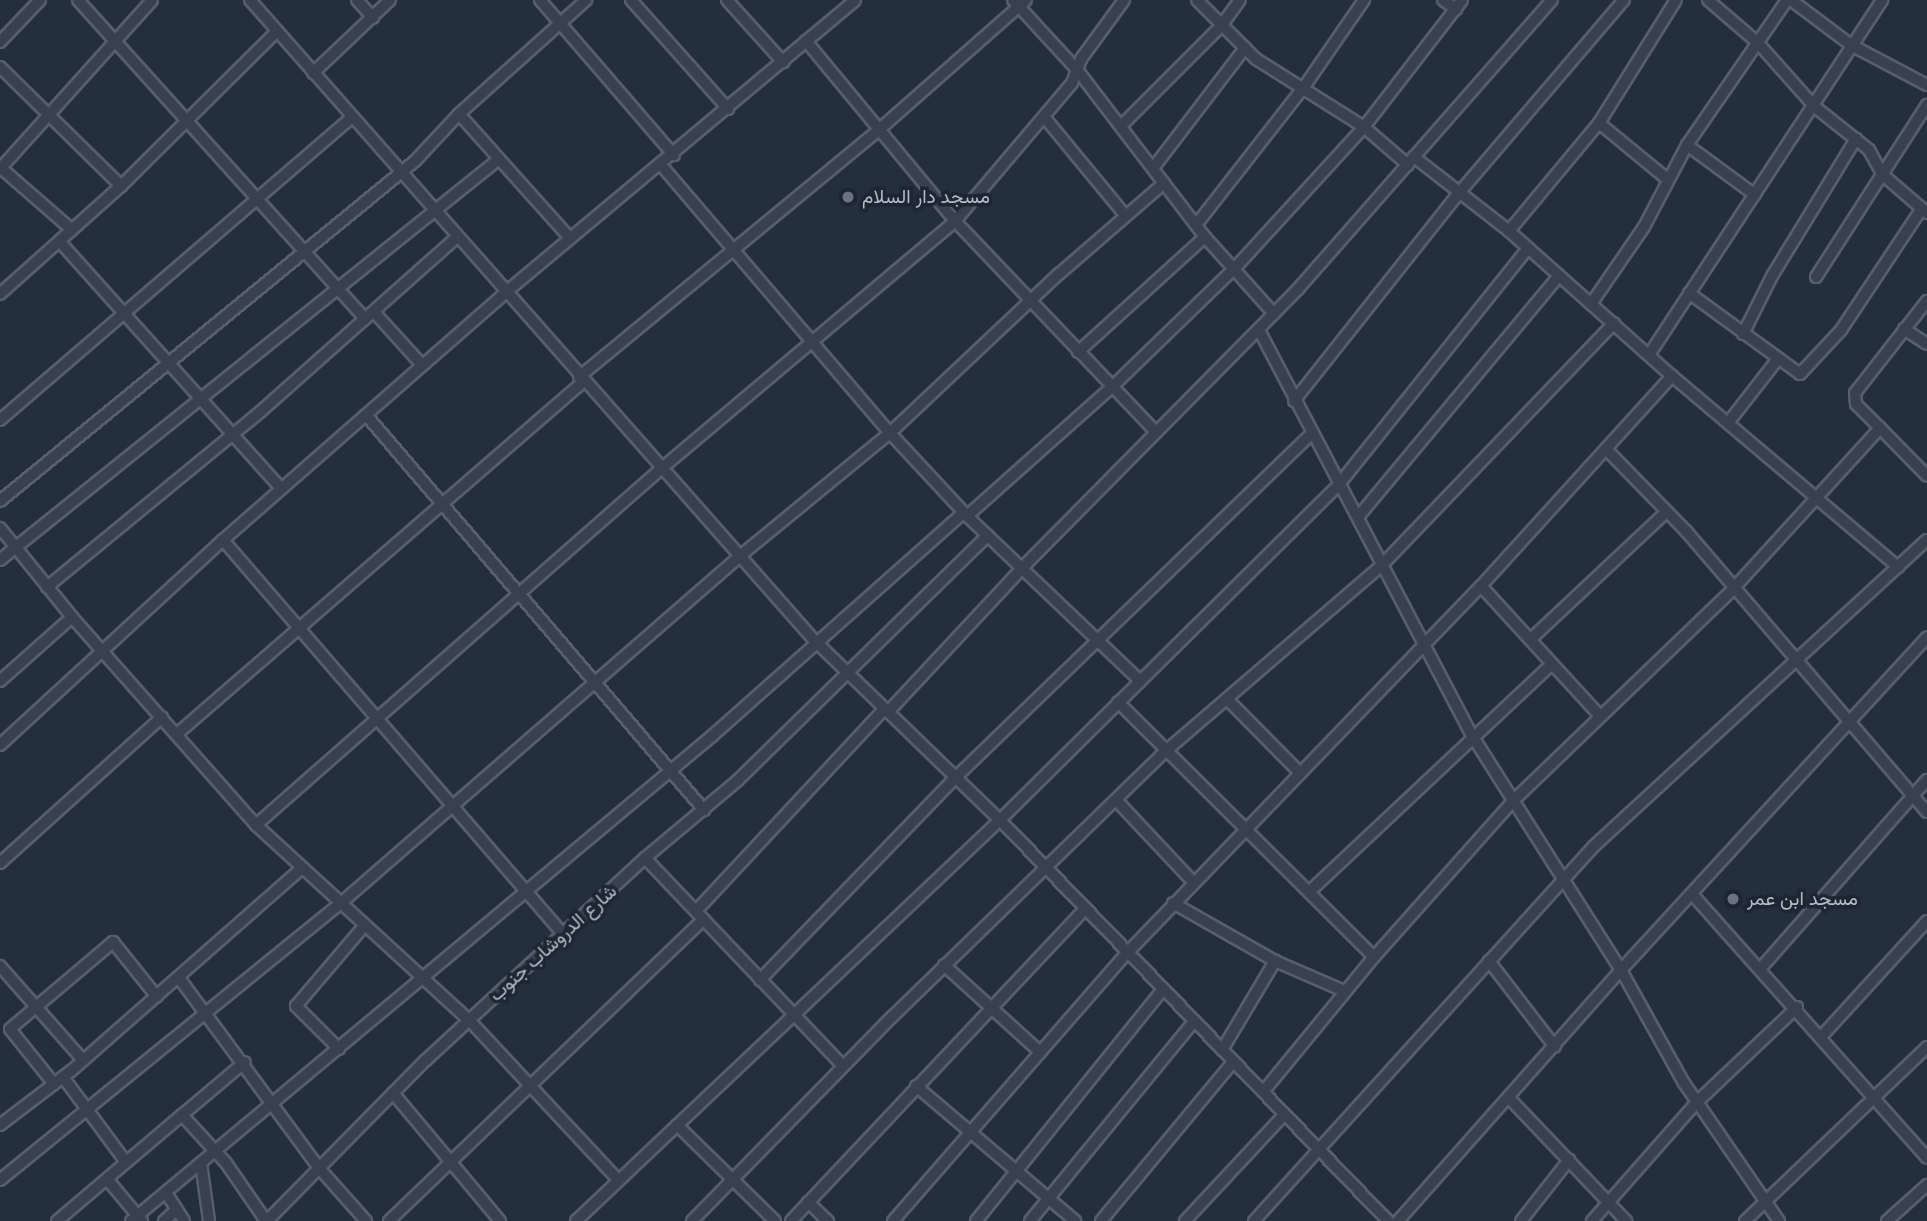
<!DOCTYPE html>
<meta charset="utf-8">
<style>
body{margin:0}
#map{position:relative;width:1927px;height:1221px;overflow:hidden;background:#242f3d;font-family:Mulish,Vazirmatn,sans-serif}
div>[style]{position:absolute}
.roads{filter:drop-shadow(2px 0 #565f6b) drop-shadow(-2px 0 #565f6b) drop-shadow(0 2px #565f6b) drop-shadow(0 -2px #565f6b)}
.minor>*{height:10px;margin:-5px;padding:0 5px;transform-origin:5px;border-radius:5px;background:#38414d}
.dots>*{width:19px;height:19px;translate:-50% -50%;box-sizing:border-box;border:4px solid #1d2632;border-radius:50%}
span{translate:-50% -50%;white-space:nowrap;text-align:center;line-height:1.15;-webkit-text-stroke:7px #1d2632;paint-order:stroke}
.poi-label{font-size:19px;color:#b4bcc8}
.left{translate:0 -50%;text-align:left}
.street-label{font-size:19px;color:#b4bcc8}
</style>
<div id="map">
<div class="roads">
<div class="minor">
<div style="left:78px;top:0;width:429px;rotate:48deg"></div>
<div style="left:250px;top:0;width:854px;rotate:48.61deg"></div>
<div style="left:815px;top:641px;width:257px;rotate:44.1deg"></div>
<div style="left:1000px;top:820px;width:558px;rotate:45.94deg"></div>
<div style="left:357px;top:0;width:24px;rotate:48deg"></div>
<div style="left:540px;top:0;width:205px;rotate:49.2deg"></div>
<div style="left:631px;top:0;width:146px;rotate:48.3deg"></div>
<div style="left:727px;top:0;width:84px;rotate:47.9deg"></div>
<div style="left:1013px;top:0;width:96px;rotate:47.5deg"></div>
<div style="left:1078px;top:71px;width:209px;rotate:52.6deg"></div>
<div style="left:1205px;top:237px;width:103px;rotate:48.1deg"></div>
<div style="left:1197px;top:0;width:83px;rotate:45deg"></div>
<div style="left:1256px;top:59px;width:128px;rotate:32.2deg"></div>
<div style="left:1364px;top:127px;width:58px;rotate:40.8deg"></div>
<div style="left:1443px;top:0;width:16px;rotate:35deg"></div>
<div style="left:1708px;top:0;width:66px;rotate:40.7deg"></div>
<div style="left:1758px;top:43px;width:86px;rotate:48.3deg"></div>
<div style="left:1815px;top:107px;width:69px;rotate:38.5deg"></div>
<div style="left:1869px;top:150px;width:29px;rotate:61deg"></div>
<div style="left:1883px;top:175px;width:58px;rotate:40.8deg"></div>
<div style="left:1791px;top:0;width:75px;rotate:36.9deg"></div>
<div style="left:1851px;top:45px;width:86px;rotate:27.8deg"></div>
<div style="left:806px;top:41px;width:234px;rotate:50.4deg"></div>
<div style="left:955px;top:221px;width:291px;rotate:46.4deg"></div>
<div style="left:0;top:42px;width:58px;rotate:-46.4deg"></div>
<div style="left:0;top:67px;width:170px;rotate:44.5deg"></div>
<div style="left:313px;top:73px;width:106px;rotate:-43.5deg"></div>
<div style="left:459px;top:114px;width:166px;rotate:48.2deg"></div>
<div style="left:1045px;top:118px;width:126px;rotate:50.5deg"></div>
<div style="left:1599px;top:123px;width:88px;rotate:39.5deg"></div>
<div style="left:1122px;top:125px;width:140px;rotate:-45deg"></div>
<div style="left:1221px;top:26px;width:32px;rotate:-54deg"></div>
<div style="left:1687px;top:145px;width:84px;rotate:36.3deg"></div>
<div style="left:1414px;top:157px;width:120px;rotate:37.9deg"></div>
<div style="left:1509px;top:231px;width:218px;rotate:41.7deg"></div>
<div style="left:661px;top:165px;width:353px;rotate:49.5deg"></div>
<div style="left:890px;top:433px;width:113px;rotate:47.1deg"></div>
<div style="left:967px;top:516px;width:239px;rotate:43.6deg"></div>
<div style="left:1154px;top:167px;width:150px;rotate:-52.6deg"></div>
<div style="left:1px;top:168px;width:94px;rotate:41.1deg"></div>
<div style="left:0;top:169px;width:227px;rotate:-48deg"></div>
<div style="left:1196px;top:225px;width:175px;rotate:-52deg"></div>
<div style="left:1304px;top:87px;width:106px;rotate:-55.4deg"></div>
<div style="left:1509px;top:231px;width:141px;rotate:-50.2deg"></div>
<div style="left:1599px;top:123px;width:145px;rotate:-58deg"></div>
<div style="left:60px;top:242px;width:331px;rotate:48.1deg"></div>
<div style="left:1816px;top:277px;width:205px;rotate:-57.2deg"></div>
<div style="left:1689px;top:293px;width:137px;rotate:36.1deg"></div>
<div style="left:1800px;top:374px;width:60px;rotate:-47deg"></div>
<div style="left:1841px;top:330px;width:146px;rotate:-56.4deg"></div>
<div style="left:0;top:294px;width:162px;rotate:-41.8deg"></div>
<div style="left:121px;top:186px;width:220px;rotate:-44.8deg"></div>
<div style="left:1591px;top:304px;width:93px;rotate:-55.5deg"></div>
<div style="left:1644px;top:227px;width:93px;rotate:-62.3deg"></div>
<div style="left:1687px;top:145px;width:176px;rotate:-55.4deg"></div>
<div style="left:374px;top:312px;width:72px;rotate:47.8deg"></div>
<div style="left:1904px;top:329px;width:27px;rotate:33deg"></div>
<div style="left:1259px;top:330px;width:460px;rotate:62.3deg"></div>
<div style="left:1473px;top:737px;width:276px;rotate:57.6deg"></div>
<div style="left:1621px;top:970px;width:129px;rotate:60.9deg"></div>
<div style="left:1684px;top:1083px;width:168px;rotate:55.5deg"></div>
<div style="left:1743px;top:334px;width:65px;rotate:-63.4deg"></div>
<div style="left:1772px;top:276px;width:161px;rotate:-58.5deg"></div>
<div style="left:1078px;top:352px;width:171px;rotate:-42.2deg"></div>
<div style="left:1649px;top:355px;width:425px;rotate:-56.7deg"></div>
<div style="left:579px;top:377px;width:391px;rotate:-39.5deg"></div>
<div style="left:881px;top:128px;width:193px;rotate:-41.4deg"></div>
<div style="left:1294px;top:401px;width:265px;rotate:-51.6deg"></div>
<div style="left:1459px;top:193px;width:254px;rotate:-49.5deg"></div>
<div style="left:366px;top:415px;width:520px;rotate:49.45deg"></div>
<div style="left:0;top:420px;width:463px;rotate:-40.7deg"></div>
<div style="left:1728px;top:423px;width:80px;rotate:-52.1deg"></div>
<div style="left:1880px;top:428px;width:34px;rotate:-135deg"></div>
<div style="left:1856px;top:404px;width:11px;rotate:-95deg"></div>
<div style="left:1855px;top:393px;width:117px;rotate:-52deg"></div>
<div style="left:1606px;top:449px;width:115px;rotate:45.7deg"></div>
<div style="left:1686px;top:531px;width:370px;rotate:49.4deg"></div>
<div style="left:0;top:501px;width:536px;rotate:-39.33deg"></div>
<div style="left:415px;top:161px;width:64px;rotate:-46.9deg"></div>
<div style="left:459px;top:114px;width:171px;rotate:-41.9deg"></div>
<div style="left:967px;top:516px;width:194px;rotate:-41.7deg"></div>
<div style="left:1112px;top:387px;width:171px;rotate:-44.1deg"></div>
<div style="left:1235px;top:268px;width:191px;rotate:-47.5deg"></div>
<div style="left:1364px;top:127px;width:160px;rotate:-52.3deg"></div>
<div style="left:1358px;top:517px;width:314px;rotate:-50.2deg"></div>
<div style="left:0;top:528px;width:114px;rotate:51deg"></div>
<div style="left:72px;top:617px;width:278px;rotate:48.5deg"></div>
<div style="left:256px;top:825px;width:289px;rotate:42.5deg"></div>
<div style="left:469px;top:1020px;width:219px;rotate:47deg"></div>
<div style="left:223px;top:540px;width:520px;rotate:49.21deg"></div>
<div style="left:0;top:560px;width:640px;rotate:-38.79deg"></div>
<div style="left:1481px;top:586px;width:176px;rotate:47.5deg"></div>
<div style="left:47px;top:587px;width:276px;rotate:-39.4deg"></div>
<div style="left:260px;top:412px;width:262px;rotate:-41.6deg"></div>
<div style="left:1531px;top:639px;width:184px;rotate:-43.2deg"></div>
<div style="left:0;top:681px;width:96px;rotate:-41.6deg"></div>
<div style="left:1227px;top:699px;width:103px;rotate:45.4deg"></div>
<div style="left:1118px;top:702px;width:361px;rotate:44.9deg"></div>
<div style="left:888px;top:712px;width:200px;rotate:-47deg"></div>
<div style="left:1024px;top:566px;width:390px;rotate:-45.3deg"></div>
<div style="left:1298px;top:289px;width:385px;rotate:-48.7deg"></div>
<div style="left:177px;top:734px;width:537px;rotate:-40.93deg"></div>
<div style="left:0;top:745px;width:303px;rotate:-42.6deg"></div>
<div style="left:223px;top:540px;width:375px;rotate:-41.2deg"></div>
<div style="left:505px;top:293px;width:456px;rotate:-39.9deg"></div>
<div style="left:1117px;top:801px;width:111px;rotate:46.8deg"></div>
<div style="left:256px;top:825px;width:541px;rotate:-41.33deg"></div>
<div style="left:662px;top:468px;width:383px;rotate:-40.1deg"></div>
<div style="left:955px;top:221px;width:181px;rotate:-49.7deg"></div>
<div style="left:1072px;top:83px;width:26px;rotate:-69deg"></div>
<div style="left:1081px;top:59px;width:73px;rotate:-53.9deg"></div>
<div style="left:645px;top:858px;width:287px;rotate:46.4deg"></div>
<div style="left:0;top:863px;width:218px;rotate:-42deg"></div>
<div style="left:1309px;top:892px;width:333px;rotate:-43.2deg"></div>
<div style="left:1692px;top:894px;width:353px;rotate:48.3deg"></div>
<div style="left:1173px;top:903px;width:117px;rotate:29.6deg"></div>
<div style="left:1275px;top:961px;width:75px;rotate:23.5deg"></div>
<div style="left:696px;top:911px;width:277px;rotate:-47deg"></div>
<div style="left:1489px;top:961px;width:108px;rotate:52.5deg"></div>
<div style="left:944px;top:965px;width:130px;rotate:42.2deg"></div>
<div style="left:0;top:966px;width:124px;rotate:48.6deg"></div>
<div style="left:1761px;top:968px;width:251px;rotate:-48.6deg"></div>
<div style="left:179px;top:978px;width:236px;rotate:53.6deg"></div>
<div style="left:319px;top:1168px;width:71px;rotate:48.4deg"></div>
<div style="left:760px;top:980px;width:282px;rotate:-46deg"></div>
<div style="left:956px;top:777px;width:495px;rotate:-44deg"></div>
<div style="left:1821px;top:1037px;width:157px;rotate:-47.6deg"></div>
<div style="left:339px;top:1049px;width:61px;rotate:-135deg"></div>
<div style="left:296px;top:1006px;width:106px;rotate:-49.6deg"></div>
<div style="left:1222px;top:1050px;width:104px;rotate:-59.2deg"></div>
<div style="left:63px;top:1077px;width:106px;rotate:53.5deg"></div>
<div style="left:54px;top:1084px;width:70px;rotate:-128.7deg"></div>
<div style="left:10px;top:1029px;width:135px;rotate:-40.2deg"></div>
<div style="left:113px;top:942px;width:70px;rotate:51.3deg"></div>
<div style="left:916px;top:1086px;width:209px;rotate:40.3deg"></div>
<div style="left:1263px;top:1092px;width:175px;rotate:-50.6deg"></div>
<div style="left:1374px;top:957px;width:209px;rotate:-48.3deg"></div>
<div style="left:1513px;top:801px;width:306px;rotate:-43.9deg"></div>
<div style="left:1733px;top:589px;width:218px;rotate:-47.6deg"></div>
<div style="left:1880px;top:428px;width:67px;rotate:45.6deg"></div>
<div style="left:393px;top:1093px;width:167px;rotate:50.1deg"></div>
<div style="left:1509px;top:1098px;width:170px;rotate:46.4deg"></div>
<div style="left:182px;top:1115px;width:82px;rotate:-40.1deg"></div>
<div style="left:0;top:1125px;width:89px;rotate:-37.3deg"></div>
<div style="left:71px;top:1071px;width:306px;rotate:-41.3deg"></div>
<div style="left:677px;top:1125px;width:137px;rotate:44.4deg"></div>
<div style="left:201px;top:1163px;width:59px;rotate:82.1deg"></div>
<div style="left:107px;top:1179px;width:55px;rotate:50.2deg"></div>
<div style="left:0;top:1180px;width:439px;rotate:-39.1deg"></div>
<div style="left:341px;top:903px;width:529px;rotate:-41.01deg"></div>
<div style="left:740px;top:556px;width:194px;rotate:-39.4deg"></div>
<div style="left:890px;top:433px;width:232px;rotate:-43.3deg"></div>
<div style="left:1059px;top:274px;width:139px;rotate:-40.9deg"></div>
<div style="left:166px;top:1193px;width:33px;rotate:57deg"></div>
<div style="left:808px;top:1202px;width:28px;rotate:44deg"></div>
<div style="left:57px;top:1221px;width:164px;rotate:-40.3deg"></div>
<div style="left:182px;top:1115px;width:65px;rotate:47.5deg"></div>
<div style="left:226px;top:1163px;width:70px;rotate:55.4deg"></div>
<div style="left:131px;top:1221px;width:757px;rotate:-39.85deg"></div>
<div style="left:712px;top:736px;width:337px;rotate:-41.6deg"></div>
<div style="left:164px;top:1221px;width:15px;rotate:-42deg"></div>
<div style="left:267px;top:1221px;width:226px;rotate:-45.4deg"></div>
<div style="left:426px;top:1060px;width:298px;rotate:-42.7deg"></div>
<div style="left:645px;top:858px;width:120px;rotate:-39.9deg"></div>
<div style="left:737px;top:781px;width:351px;rotate:-44.4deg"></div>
<div style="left:389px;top:1221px;width:436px;rotate:-43.8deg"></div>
<div style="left:576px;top:1221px;width:584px;rotate:-43.4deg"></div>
<div style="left:1000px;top:820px;width:479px;rotate:-44.7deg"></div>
<div style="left:1340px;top:483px;width:301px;rotate:-51.3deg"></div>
<div style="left:692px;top:1221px;width:286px;rotate:-45.6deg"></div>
<div style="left:892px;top:1017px;width:383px;rotate:-44.2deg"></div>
<div style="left:1167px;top:750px;width:284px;rotate:-40.7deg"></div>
<div style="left:1382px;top:565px;width:335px;rotate:-46.2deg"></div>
<div style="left:791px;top:1221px;width:429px;rotate:-46.7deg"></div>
<div style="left:893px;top:1221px;width:357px;rotate:-48.9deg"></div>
<div style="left:1128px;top:952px;width:508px;rotate:-46.04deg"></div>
<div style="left:1481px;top:586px;width:284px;rotate:-47.7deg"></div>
<div style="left:1672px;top:376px;width:296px;rotate:40.2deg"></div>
<div style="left:976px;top:1221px;width:298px;rotate:-51.1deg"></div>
<div style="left:1030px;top:1221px;width:259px;rotate:-50.6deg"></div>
<div style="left:1101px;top:1221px;width:207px;rotate:-50.3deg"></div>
<div style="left:1185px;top:1221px;width:145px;rotate:-47deg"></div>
<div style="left:1254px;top:1221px;width:506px;rotate:-47.8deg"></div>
<div style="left:1594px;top:846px;width:452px;rotate:-42.6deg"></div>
<div style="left:1398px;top:1221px;width:336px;rotate:-48.4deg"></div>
<div style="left:1621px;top:970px;width:452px;rotate:-47.4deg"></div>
<div style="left:1521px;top:1221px;width:78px;rotate:-51.8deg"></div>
<div style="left:1592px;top:1221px;width:159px;rotate:-48.6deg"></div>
<div style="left:1697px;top:1102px;width:138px;rotate:-43.5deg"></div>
<div style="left:1745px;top:1221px;width:252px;rotate:-43.7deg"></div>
<div style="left:1887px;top:1221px;width:54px;rotate:-42deg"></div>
</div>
</div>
<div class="dots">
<div style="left:848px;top:197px;background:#6b7280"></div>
<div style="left:1733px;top:899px;background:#6b7280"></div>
</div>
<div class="poi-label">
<span class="left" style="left:862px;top:197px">مسجد دار السلام</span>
<span class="left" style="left:1747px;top:899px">مسجد ابن عمر</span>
</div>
<div class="street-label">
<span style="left:553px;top:943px;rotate:-42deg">شارع الدروشاب جنوب</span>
</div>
</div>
